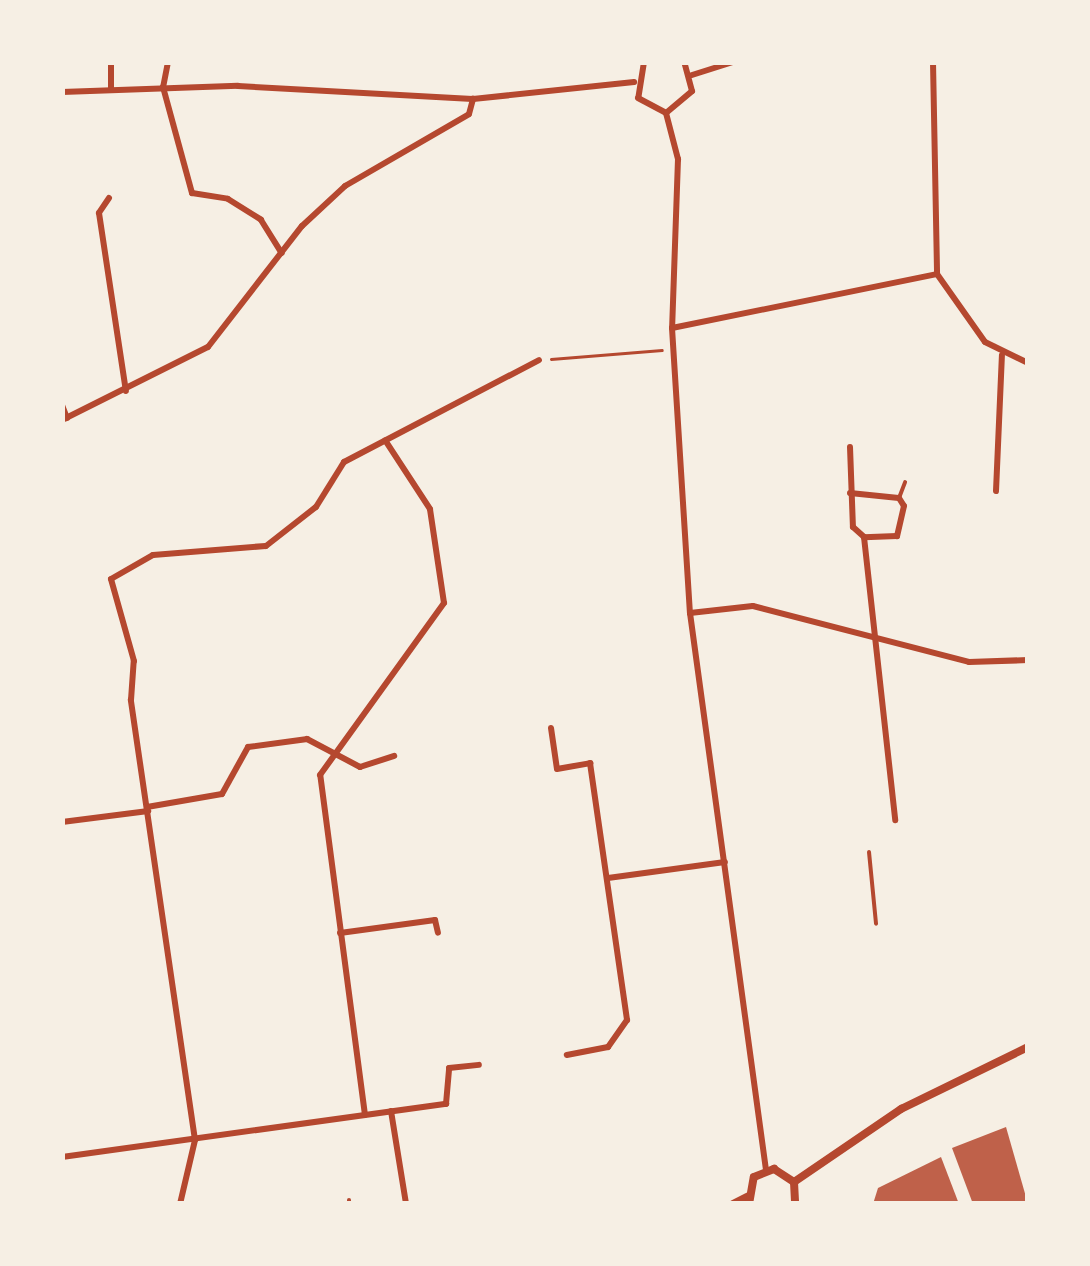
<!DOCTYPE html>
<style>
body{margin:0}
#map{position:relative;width:1090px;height:1266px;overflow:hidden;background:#f6efe4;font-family:Cabin,sans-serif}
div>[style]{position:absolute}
.building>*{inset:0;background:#bf614a}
.path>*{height:2.5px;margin:-1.25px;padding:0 1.25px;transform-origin:1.25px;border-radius:1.25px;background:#b5482f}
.service>*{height:4px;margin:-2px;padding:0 2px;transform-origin:2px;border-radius:2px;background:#b5482f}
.minor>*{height:6px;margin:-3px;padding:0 3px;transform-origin:3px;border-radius:3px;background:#b5482f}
.tertiary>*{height:8px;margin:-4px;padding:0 4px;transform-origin:4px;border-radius:4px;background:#b5482f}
span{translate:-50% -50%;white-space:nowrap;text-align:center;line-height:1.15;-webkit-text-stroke:8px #f6efe4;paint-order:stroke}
.frame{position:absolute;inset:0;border:65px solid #f6efe4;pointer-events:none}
</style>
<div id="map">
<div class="building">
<div style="clip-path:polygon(1006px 1127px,1028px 1204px,973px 1204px,952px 1148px)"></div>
<div style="clip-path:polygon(941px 1157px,959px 1204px,873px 1204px,878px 1188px)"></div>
</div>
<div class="path">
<div style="left:551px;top:359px;width:111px;rotate:-4.6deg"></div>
</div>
<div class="service">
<div style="left:899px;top:498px;width:17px;rotate:-69deg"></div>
<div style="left:869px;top:852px;width:72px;rotate:84.4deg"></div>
<div style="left:349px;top:1200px;width:4px;rotate:90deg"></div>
</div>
<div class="minor">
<div style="left:111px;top:62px;width:28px;rotate:90deg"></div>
<div style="left:168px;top:62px;width:25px;rotate:101deg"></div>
<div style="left:163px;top:87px;width:110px;rotate:74.7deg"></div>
<div style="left:192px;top:193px;width:36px;rotate:9deg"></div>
<div style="left:228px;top:199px;width:39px;rotate:32deg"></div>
<div style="left:261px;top:220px;width:39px;rotate:58deg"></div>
<div style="left:644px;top:62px;width:36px;rotate:99deg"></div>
<div style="left:638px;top:98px;width:32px;rotate:28deg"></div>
<div style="left:666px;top:113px;width:34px;rotate:-40deg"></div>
<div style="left:692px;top:91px;width:30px;rotate:-105deg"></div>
<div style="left:933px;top:62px;width:212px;rotate:88.9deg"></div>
<div style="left:692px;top:75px;width:43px;rotate:-17.6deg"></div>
<div style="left:62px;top:92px;width:176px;rotate:-2deg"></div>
<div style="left:238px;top:86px;width:235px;rotate:3.2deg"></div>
<div style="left:473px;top:99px;width:162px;rotate:-6deg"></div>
<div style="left:666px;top:113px;width:48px;rotate:75.4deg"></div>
<div style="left:678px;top:159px;width:169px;rotate:92deg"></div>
<div style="left:672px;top:328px;width:286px;rotate:86.4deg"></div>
<div style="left:690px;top:613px;width:562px;rotate:82.23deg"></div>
<div style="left:109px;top:198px;width:18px;rotate:124deg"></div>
<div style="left:99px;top:213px;width:180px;rotate:81.4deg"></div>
<div style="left:672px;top:328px;width:270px;rotate:-11.5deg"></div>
<div style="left:937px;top:274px;width:83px;rotate:54.8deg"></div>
<div style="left:985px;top:342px;width:48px;rotate:26deg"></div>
<div style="left:62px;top:405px;width:14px;rotate:69deg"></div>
<div style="left:62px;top:420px;width:163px;rotate:-26.6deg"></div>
<div style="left:208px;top:347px;width:153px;rotate:-52.2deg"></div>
<div style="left:302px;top:226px;width:59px;rotate:-42.9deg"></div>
<div style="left:345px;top:186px;width:143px;rotate:-30.1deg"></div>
<div style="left:469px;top:114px;width:16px;rotate:-75deg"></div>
<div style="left:850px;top:447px;width:80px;rotate:87.9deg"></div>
<div style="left:853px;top:527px;width:15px;rotate:42deg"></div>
<div style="left:864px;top:537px;width:285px;rotate:83.7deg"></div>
<div style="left:996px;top:491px;width:136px;rotate:-87.5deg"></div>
<div style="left:850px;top:493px;width:49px;rotate:5.8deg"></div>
<div style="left:899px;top:498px;width:9px;rotate:58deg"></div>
<div style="left:904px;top:506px;width:31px;rotate:103deg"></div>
<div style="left:897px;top:536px;width:33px;rotate:178deg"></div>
<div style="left:690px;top:613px;width:63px;rotate:-6.3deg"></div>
<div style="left:753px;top:606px;width:223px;rotate:14.5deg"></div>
<div style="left:969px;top:662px;width:59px;rotate:-1.9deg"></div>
<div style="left:551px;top:728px;width:41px;rotate:81.7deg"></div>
<div style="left:557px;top:769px;width:34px;rotate:-10deg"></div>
<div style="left:590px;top:763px;width:260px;rotate:81.8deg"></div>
<div style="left:627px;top:1020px;width:33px;rotate:125deg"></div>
<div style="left:608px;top:1047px;width:42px;rotate:169deg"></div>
<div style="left:147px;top:807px;width:76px;rotate:-9.8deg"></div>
<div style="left:222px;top:794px;width:54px;rotate:-61deg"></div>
<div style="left:248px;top:747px;width:60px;rotate:-7.7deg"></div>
<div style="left:307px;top:739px;width:60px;rotate:27.8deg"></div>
<div style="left:360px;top:767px;width:36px;rotate:-18deg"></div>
<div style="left:62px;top:822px;width:87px;rotate:-7.3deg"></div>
<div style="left:608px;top:878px;width:118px;rotate:-7.8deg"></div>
<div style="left:340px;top:933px;width:96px;rotate:-7.8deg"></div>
<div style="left:435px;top:920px;width:13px;rotate:77deg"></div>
<div style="left:391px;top:1111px;width:94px;rotate:80.8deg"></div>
<div style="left:365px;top:1115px;width:343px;rotate:-97.5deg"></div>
<div style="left:320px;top:775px;width:212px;rotate:-54.2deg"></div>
<div style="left:444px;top:603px;width:95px;rotate:-98.5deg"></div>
<div style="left:430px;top:509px;width:82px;rotate:-123.1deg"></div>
<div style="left:62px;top:1157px;width:388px;rotate:-7.9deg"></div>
<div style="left:446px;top:1104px;width:36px;rotate:-85deg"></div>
<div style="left:449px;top:1068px;width:30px;rotate:-6deg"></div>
<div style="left:180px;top:1204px;width:66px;rotate:-76.8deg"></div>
<div style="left:195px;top:1140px;width:445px;rotate:-98.3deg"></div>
<div style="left:131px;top:700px;width:39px;rotate:-86deg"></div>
<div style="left:134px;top:661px;width:85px;rotate:-105.7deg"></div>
<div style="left:111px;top:579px;width:48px;rotate:-29.7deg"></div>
<div style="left:153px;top:555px;width:113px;rotate:-4.6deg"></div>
<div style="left:266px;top:546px;width:63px;rotate:-38deg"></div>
<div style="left:316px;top:507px;width:53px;rotate:-58.1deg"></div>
<div style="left:344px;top:462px;width:220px;rotate:-27.6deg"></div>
</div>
<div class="tertiary">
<div style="left:794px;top:1182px;width:130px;rotate:-34.3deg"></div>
<div style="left:901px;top:1109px;width:141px;rotate:-26deg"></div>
<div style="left:733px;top:1204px;width:16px;rotate:-27deg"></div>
<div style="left:749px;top:1204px;width:27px;rotate:-80deg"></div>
<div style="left:754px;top:1177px;width:22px;rotate:-22deg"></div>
<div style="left:774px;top:1169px;width:24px;rotate:33deg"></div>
<div style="left:794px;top:1182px;width:22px;rotate:87deg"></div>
</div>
<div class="frame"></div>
</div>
